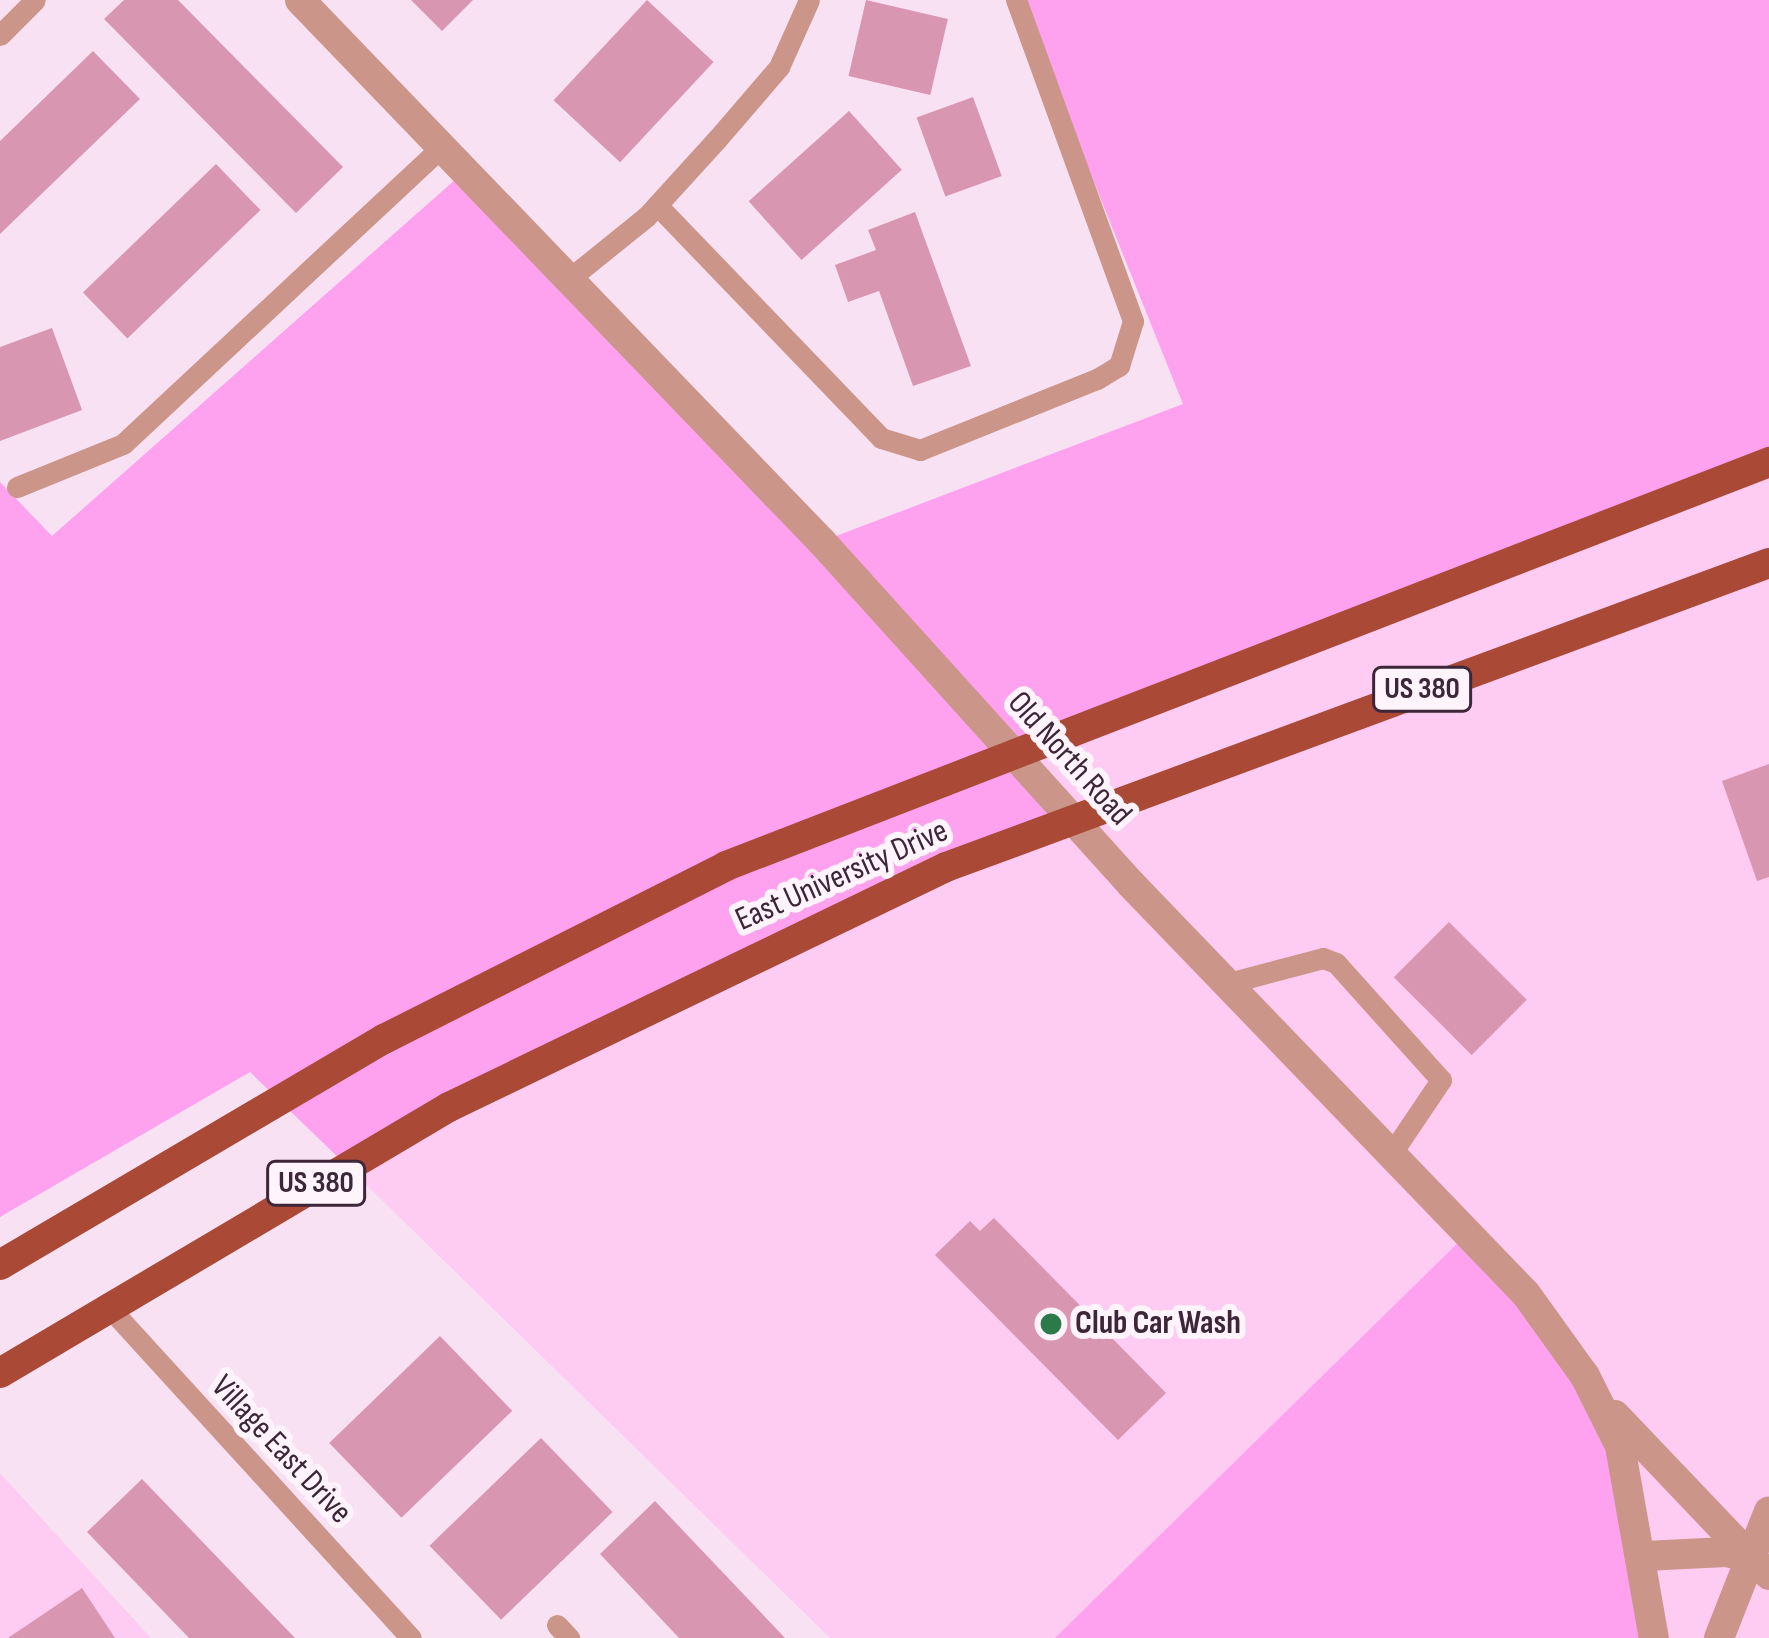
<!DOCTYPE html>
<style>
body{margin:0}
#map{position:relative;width:1769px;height:1638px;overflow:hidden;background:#f9e1f4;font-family:"Sofia Sans Condensed",sans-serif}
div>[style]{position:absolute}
.built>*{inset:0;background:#fecbf3}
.green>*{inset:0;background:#fea1ee}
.building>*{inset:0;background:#d996b1;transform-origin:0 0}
.service>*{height:21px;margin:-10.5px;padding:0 10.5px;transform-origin:10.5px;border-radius:10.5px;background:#cc9589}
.tertiary>*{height:30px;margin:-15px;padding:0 15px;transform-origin:15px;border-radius:15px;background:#cc9589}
.primary>*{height:30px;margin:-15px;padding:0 15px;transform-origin:15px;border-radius:15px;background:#a94936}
.dots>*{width:33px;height:33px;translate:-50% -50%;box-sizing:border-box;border:6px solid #fff3fc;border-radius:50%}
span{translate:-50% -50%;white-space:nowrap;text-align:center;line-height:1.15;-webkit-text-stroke:12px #fff3fc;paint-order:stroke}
.shield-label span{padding:3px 9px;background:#fff3fc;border:3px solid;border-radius:9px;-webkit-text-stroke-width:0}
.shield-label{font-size:30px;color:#3c2638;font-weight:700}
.street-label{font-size:33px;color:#3c2638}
.poi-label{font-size:33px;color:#3c2638;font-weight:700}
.left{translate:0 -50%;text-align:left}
</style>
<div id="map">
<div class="built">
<div style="clip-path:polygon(1769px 462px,1769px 1638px,1654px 1638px,1467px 1235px,1055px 1638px,830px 1638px,347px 1166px,1014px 751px)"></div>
<div style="clip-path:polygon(0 1473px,151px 1638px,0 1638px)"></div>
</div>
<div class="green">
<div style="clip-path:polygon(1021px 0,1769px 0,1769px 462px,1015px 750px,1076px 817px,347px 1166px,250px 1072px,0 1217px,0 482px,52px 536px,465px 171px,823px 541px,1183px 404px)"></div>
<div style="clip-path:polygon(1467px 1234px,1610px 1421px,1654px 1638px,1055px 1638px)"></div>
</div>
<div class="building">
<div style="clip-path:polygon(124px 0,178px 0,343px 167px,296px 213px,104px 19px)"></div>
<div style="clip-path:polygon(411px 0,473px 0,442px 31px)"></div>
<div style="left:647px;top:0;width:91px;height:137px;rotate:43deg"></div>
<div style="left:866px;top:0;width:84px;height:78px;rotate:13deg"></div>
<div style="clip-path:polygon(93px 51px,140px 99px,0 234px,0 141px)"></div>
<div style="left:973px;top:97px;width:84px;height:60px;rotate:70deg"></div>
<div style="left:849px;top:111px;width:79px;height:135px;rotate:48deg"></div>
<div style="left:216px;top:164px;width:64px;height:185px;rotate:46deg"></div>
<div style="clip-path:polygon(915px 212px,971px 366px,913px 386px,879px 291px,848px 302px,835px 265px,876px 250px,868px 230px)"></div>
<div style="clip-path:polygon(52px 328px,82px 410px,0 441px,0 347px)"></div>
<div style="clip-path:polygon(1769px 764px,1769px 877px,1757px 881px,1722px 781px)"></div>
<div style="left:1449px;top:922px;width:110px;height:78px;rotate:45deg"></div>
<div style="clip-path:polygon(994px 1218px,1166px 1393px,1118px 1440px,935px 1255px,970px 1221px,980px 1231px)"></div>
<div style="left:440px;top:1336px;width:104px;height:154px;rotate:46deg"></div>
<div style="left:541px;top:1438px;width:103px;height:155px;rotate:46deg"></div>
<div style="clip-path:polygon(142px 1479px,295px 1638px,189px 1638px,87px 1532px)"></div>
<div style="clip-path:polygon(655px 1501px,785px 1638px,679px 1638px,600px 1554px)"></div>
<div style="clip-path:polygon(82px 1588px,115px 1638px,8px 1638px)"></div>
</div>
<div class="service">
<div style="left:0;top:35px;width:49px;rotate:-45deg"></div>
<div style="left:657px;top:205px;width:323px;rotate:46.1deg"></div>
<div style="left:881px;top:438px;width:41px;rotate:17.1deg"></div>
<div style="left:920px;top:450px;width:191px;rotate:-21.9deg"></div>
<div style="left:1097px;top:379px;width:26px;rotate:-31deg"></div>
<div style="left:1119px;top:366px;width:47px;rotate:-72.7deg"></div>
<div style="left:1133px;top:321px;width:342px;rotate:-110deg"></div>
<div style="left:569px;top:279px;width:100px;rotate:-38.9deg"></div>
<div style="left:647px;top:216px;width:105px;rotate:-47.7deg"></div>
<div style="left:718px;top:138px;width:94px;rotate:-49.3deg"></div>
<div style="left:779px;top:67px;width:73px;rotate:-65.9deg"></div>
<div style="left:17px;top:487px;width:114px;rotate:-22.1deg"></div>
<div style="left:123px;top:444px;width:436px;rotate:-43deg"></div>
<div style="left:1229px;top:983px;width:97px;rotate:-14.9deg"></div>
<div style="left:1323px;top:958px;width:14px;rotate:21deg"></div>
<div style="left:1336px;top:963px;width:157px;rotate:48.1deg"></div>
<div style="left:1441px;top:1080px;width:89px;rotate:124deg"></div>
<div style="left:106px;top:1304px;width:452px;rotate:47.6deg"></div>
<div style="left:557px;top:1625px;width:18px;rotate:47deg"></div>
</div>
<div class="tertiary">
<div style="left:300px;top:0;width:752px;rotate:46.08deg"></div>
<div style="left:822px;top:542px;width:461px;rotate:47.9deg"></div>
<div style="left:1131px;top:884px;width:569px;rotate:46.07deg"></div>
<div style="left:1526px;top:1294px;width:101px;rotate:54.3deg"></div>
<div style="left:1585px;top:1376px;width:78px;rotate:63.4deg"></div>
<div style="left:1620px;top:1446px;width:195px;rotate:80deg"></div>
<div style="left:1615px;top:1415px;width:197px;rotate:46.4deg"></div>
<div style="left:1645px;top:1556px;width:81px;rotate:-2.8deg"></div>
<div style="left:1726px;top:1552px;width:26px;rotate:13deg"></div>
<div style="left:1751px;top:1558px;width:25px;rotate:43deg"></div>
<div style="left:1719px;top:1638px;width:136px;rotate:-68.5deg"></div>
</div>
<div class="primary">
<div style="left:0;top:1265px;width:446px;rotate:-30.5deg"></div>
<div style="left:384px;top:1039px;width:383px;rotate:-26.8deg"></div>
<div style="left:726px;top:866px;width:1119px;rotate:-21.17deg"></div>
<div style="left:0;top:1373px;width:522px;rotate:-30.64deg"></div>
<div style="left:449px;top:1107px;width:552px;rotate:-25.78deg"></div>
<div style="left:946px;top:867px;width:877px;rotate:-20.27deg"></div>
</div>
<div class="dots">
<div style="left:1051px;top:1324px;background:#2c7a4a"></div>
</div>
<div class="shield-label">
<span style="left:1422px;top:689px">US 380</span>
<span style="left:316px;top:1183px">US 380</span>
</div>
<div class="street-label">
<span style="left:1069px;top:759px;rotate:48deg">Old North Road</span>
<span style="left:842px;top:876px;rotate:-24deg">East University Drive</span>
<span style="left:281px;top:1450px;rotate:47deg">Village East Drive</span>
</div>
<div class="poi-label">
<span class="left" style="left:1075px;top:1324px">Club Car Wash</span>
</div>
</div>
